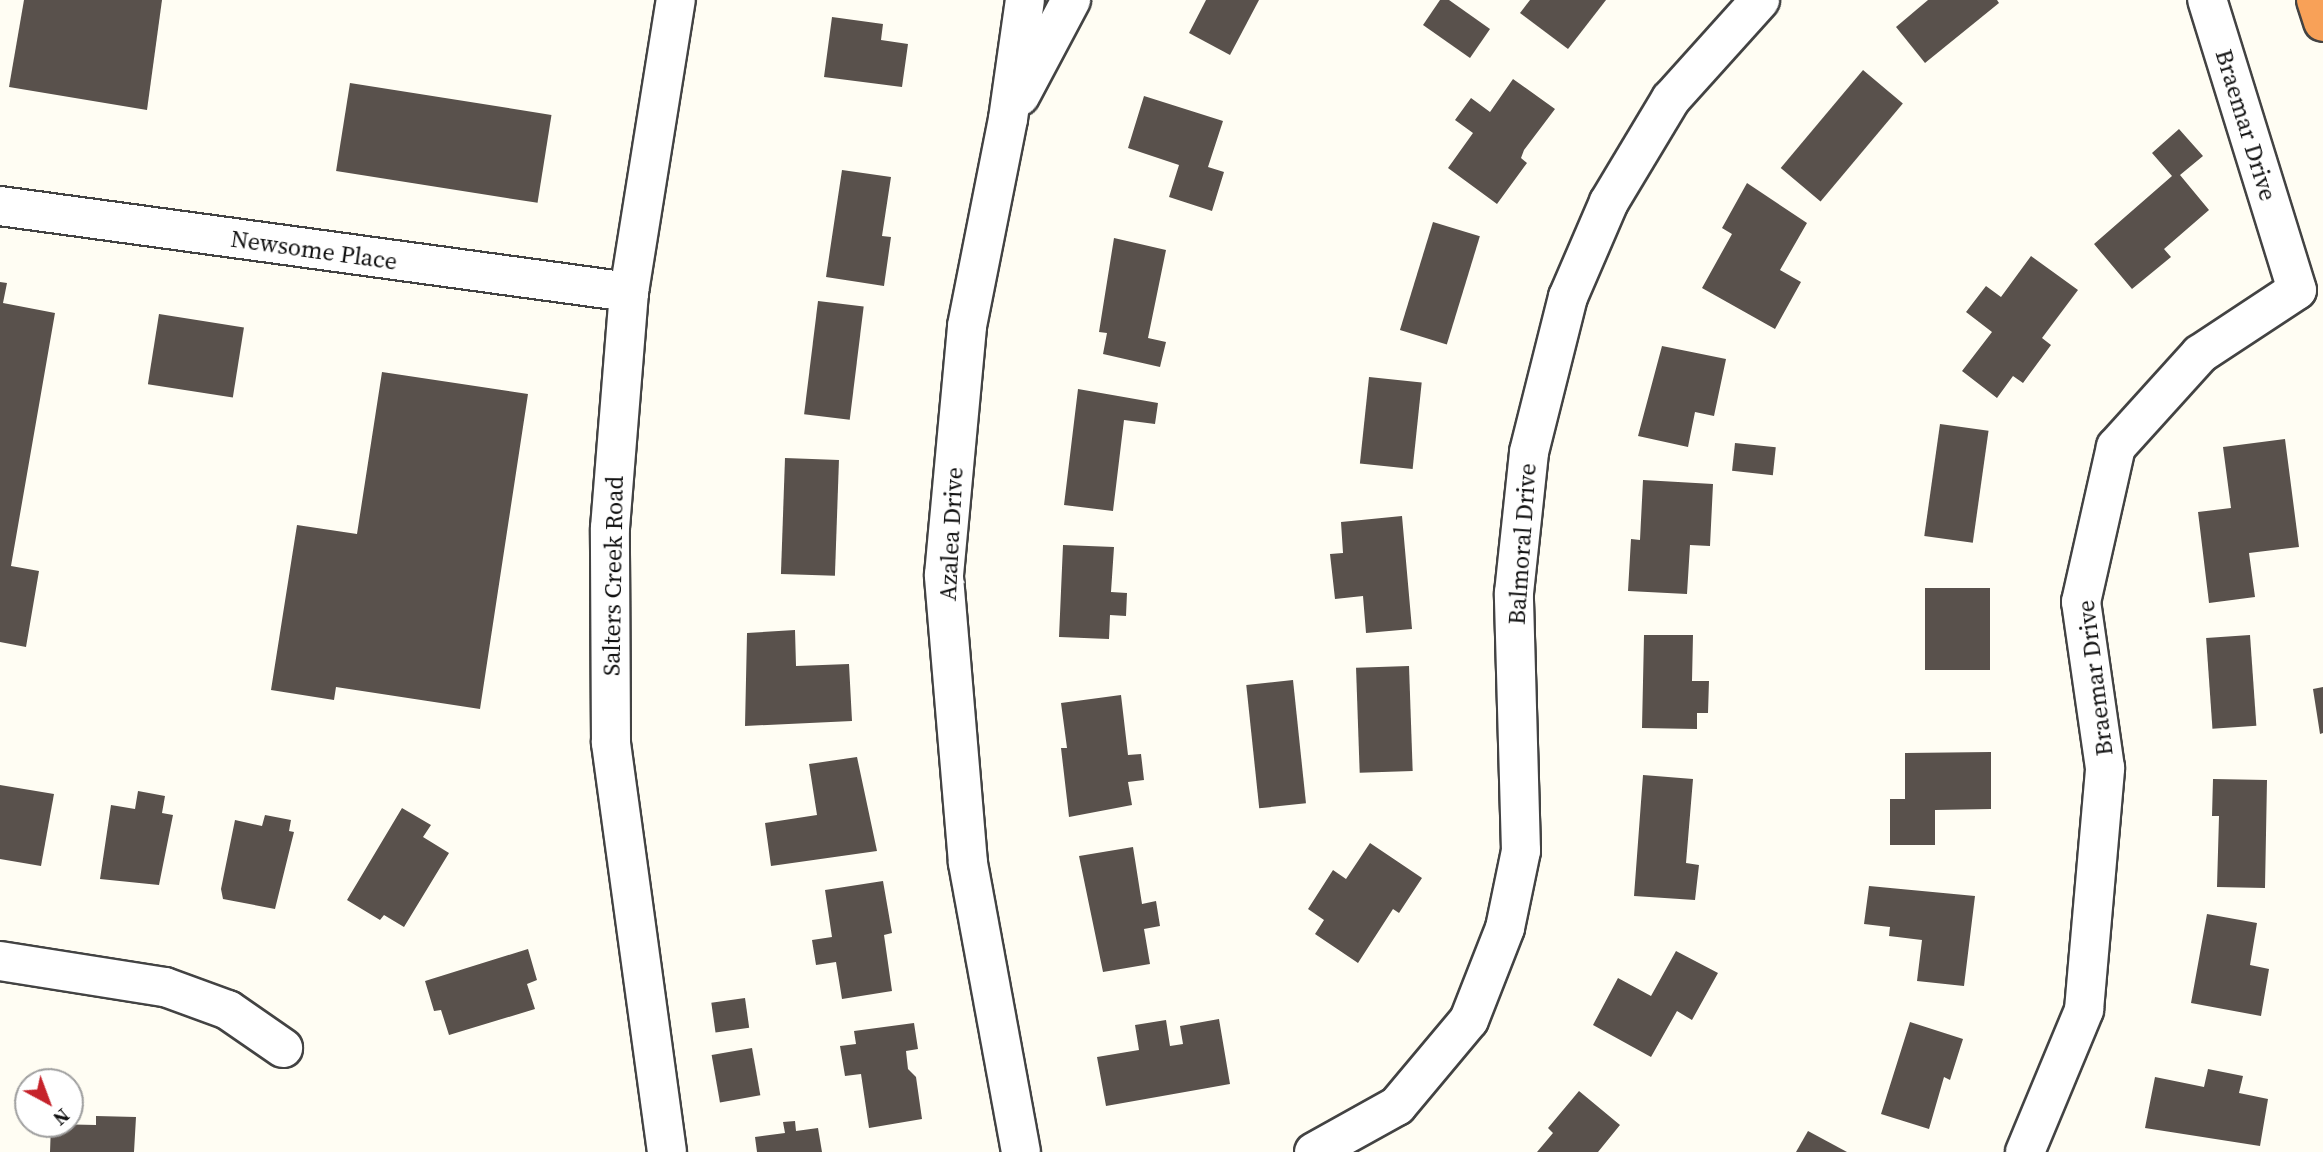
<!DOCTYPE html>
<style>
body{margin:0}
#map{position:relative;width:2323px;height:1152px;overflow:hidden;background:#fffdf3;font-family:"Source Serif 4",serif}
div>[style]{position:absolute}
.building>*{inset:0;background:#59514c;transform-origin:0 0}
.roads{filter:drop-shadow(2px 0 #434343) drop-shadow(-2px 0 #434343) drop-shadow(0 2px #434343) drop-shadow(0 -2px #434343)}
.minor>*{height:38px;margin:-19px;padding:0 19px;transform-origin:19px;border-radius:19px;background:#fff}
.highway>*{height:38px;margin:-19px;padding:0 19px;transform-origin:19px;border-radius:19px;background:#f8a158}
span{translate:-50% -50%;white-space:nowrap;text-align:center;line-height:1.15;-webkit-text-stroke:7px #fff;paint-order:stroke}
.street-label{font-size:24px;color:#101010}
.north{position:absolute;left:14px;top:1068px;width:70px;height:70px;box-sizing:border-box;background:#fff;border:2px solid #9f9f9f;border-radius:50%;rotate:139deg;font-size:19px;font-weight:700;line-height:28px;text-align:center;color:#101010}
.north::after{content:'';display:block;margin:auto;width:24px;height:32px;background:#c6232b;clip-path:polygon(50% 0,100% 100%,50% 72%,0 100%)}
</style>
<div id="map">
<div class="building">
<div style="clip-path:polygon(24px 0,162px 0,147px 110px,9px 87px)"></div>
<div style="clip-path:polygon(1206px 0,1259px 0,1230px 55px,1189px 33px)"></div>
<div style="clip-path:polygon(1440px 0,1449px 0,1490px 29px,1470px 58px,1423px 25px)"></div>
<div style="clip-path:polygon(1530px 0,1606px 0,1568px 49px,1520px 13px)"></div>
<div style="clip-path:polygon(1928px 0,1997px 0,1999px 3px,1925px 63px,1896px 27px)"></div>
<div style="clip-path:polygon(832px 17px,883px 24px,881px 40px,908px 44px,902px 87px,824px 77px)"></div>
<div style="left:1863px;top:70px;width:52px;height:128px;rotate:40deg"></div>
<div style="clip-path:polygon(1513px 79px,1555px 109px,1524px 150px,1521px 158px,1527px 163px,1497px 204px,1448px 168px,1473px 133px,1455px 120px,1471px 98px,1490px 112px)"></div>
<div style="left:350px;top:83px;width:204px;height:89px;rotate:9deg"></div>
<div style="clip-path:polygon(1144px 96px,1223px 121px,1208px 167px,1224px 172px,1212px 211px,1169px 197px,1179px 165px,1128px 148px)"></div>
<div style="clip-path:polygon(2179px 129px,2203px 156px,2180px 175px,2209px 210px,2164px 249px,2171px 257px,2132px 289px,2094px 244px,2172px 176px,2152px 153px)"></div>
<div style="clip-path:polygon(842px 170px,891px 177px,882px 236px,891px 237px,884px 286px,826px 277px)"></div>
<div style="clip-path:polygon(1747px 183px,1807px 223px,1780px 270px,1801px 282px,1775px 329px,1702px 288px,1732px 234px,1722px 228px)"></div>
<div style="left:1433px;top:222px;width:49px;height:113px;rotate:17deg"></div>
<div style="clip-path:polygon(1114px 238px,1166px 250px,1148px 338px,1166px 342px,1160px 367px,1103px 354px,1107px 333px,1099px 332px)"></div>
<div style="clip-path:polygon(2031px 256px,2078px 290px,2042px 338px,2051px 345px,2023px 383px,2013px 376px,1997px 398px,1962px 371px,1992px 332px,1966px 312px,1986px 286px,2001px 297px)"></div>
<div style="clip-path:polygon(0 282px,7px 283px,3px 303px,55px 313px,11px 566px,39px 571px,26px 647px,0 642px)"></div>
<div style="left:818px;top:301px;width:46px;height:114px;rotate:7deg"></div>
<div style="left:159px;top:314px;width:86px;height:71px;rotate:9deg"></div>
<div style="clip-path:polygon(1662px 346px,1726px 359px,1714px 416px,1695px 412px,1688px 447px,1638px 436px)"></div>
<div style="clip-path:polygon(382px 372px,528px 394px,480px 709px,336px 687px,334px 700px,271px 690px,297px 525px,357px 534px)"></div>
<div style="left:1369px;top:377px;width:53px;height:87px;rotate:6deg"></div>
<div style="clip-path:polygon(1078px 389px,1158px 403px,1155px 424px,1124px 420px,1113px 511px,1064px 505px)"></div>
<div style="left:1940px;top:424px;width:49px;height:113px;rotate:8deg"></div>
<div style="clip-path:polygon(2285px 439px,2299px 547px,2249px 553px,2255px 597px,2209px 603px,2198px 512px,2231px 508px,2223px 447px)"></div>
<div style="left:1735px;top:443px;width:41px;height:28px;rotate:6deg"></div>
<div style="left:785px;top:458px;width:54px;height:116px;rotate:2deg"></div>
<div style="clip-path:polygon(1643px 480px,1713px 484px,1710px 546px,1690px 545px,1687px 594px,1628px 591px,1631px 539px,1640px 540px)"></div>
<div style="clip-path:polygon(1402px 516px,1412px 629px,1366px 633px,1363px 596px,1335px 599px,1330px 554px,1343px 553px,1341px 522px)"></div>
<div style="clip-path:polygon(1063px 545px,1114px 547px,1111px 592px,1127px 593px,1126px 616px,1110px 615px,1109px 639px,1059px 637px)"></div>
<div style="left:1925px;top:588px;width:65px;height:82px"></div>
<div style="clip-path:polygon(795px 630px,796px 666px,849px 664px,852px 721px,745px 726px,747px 633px)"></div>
<div style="clip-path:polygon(1644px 635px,1693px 635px,1692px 681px,1709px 681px,1708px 713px,1697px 713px,1697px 729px,1642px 728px)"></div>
<div style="left:2250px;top:635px;width:91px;height:44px;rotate:86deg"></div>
<div style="left:1409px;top:666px;width:105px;height:53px;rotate:88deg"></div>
<div style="left:1293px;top:680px;width:124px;height:47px;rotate:84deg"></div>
<div style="clip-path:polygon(2323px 687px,2323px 733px,2320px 734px,2313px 689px)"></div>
<div style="clip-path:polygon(1121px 695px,1128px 755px,1141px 754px,1144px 780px,1128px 782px,1132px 805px,1069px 817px,1061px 748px,1067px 748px,1061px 703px)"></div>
<div style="clip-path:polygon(1991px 752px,1991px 809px,1935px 810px,1935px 845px,1890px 845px,1890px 799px,1905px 799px,1905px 753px)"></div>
<div style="clip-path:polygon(857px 757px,877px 851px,771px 866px,765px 823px,817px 815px,809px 764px)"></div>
<div style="clip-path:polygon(1643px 775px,1693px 779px,1686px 863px,1699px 865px,1695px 900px,1634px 896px)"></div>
<div style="clip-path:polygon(2213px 779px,2267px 780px,2265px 888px,2217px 887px,2219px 816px,2212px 816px)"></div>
<div style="clip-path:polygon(0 785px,54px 794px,41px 866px,0 859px)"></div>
<div style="clip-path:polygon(138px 791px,165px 796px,162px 813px,173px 815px,159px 885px,100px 879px,111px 805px,135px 809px)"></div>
<div style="clip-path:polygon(402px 808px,431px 825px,423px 837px,449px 853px,404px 927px,384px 915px,380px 920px,347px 900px)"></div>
<div style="clip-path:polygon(265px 815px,291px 820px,289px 831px,294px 832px,275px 909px,223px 899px,221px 889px,235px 820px,262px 826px)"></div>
<div style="clip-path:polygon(1370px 843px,1422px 878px,1399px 913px,1393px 909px,1358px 963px,1315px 934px,1324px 920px,1308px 909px,1333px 870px,1346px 879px)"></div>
<div style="clip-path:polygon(1133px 847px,1142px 904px,1156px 901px,1160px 926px,1144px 929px,1150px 964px,1103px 972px,1079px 856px)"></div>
<div style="clip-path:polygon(883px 881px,892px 933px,884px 935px,892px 991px,842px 999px,836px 962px,816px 965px,812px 940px,832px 937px,825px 890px)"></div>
<div style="clip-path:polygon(1869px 886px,1975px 896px,1964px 986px,1917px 981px,1922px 940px,1889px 936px,1890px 927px,1864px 924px)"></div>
<div style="clip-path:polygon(2207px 914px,2257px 923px,2250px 965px,2269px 969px,2261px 1016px,2191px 1003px)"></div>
<div style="clip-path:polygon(528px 949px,537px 980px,527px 984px,535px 1009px,449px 1035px,441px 1010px,434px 1011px,425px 981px)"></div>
<div style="clip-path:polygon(1676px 951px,1718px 973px,1692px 1020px,1677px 1011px,1651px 1057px,1593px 1025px,1618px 978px,1651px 996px)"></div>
<div style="left:745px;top:998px;width:30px;height:34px;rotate:82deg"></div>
<div style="clip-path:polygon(1219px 1019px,1230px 1084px,1106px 1106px,1097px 1057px,1139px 1050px,1135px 1025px,1166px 1020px,1170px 1046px,1183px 1044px,1180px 1026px)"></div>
<div style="clip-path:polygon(1910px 1022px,1963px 1039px,1950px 1080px,1944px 1077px,1929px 1129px,1881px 1114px)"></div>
<div style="clip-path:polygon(914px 1023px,918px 1049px,906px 1051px,908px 1069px,916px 1077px,922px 1119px,869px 1128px,861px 1074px,845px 1076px,840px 1046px,856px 1044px,854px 1031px)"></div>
<div style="left:752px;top:1048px;width:48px;height:41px;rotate:80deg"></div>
<div style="clip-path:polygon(2208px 1069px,2243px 1076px,2239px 1093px,2268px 1099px,2260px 1146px,2145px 1128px,2155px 1077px,2204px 1087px)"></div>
<div style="clip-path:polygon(1579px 1091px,1620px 1125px,1598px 1152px,1537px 1152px,1553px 1133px,1548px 1128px)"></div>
<div style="clip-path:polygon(96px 1116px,136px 1117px,134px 1152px,50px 1152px,51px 1124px,96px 1125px)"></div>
<div style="clip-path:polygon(795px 1121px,796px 1131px,818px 1128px,822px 1152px,757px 1152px,755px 1137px,785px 1133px,783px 1122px)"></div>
<div style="clip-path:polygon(1808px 1131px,1847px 1152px,1796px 1152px)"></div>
</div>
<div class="roads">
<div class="minor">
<div style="left:1020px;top:96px;width:109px;rotate:-62deg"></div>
<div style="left:0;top:206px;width:635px;rotate:7.79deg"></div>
<div style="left:0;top:961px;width:167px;rotate:9deg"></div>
<div style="left:165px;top:987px;width:67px;rotate:20.1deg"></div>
<div style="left:228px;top:1010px;width:67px;rotate:34.6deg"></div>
<div style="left:667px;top:1152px;width:413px;rotate:-97.8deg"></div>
<div style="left:611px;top:743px;width:215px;rotate:-90.3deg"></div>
<div style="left:610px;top:528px;width:237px;rotate:-85.4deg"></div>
<div style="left:629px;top:292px;width:296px;rotate:-80.9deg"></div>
<div style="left:1021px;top:1152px;width:294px;rotate:-100.4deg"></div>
<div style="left:968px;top:863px;width:289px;rotate:-94.8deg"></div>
<div style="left:944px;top:575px;width:250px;rotate:-84.7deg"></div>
<div style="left:967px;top:326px;width:211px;rotate:-78.8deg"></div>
<div style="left:1008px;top:119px;width:120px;rotate:-81.9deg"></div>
<div style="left:1314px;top:1152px;width:95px;rotate:-29deg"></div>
<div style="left:1397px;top:1106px;width:112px;rotate:-50.1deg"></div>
<div style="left:1469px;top:1020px;width:99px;rotate:-68.6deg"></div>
<div style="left:1505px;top:928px;width:79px;rotate:-78.3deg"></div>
<div style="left:1521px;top:851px;width:258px;rotate:-91.6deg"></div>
<div style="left:1514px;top:593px;width:142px;rotate:-83.9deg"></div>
<div style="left:1529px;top:452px;width:160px;rotate:-75.9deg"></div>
<div style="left:1568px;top:297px;width:103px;rotate:-66.7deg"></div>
<div style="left:1609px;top:202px;width:120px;rotate:-59deg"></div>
<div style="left:1671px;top:99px;width:133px;rotate:-48deg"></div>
<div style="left:2025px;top:1152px;width:154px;rotate:-67.4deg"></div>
<div style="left:2084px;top:1010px;width:243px;rotate:-85deg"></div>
<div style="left:2105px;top:768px;width:168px;rotate:-98.2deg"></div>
<div style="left:2081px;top:602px;width:159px;rotate:-77.3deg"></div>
<div style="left:2116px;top:447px;width:125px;rotate:-47.9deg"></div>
<div style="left:2200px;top:354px;width:116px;rotate:-33.4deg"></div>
<div style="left:2297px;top:290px;width:304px;rotate:-107.2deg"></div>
</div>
<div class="highway">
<div style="left:2316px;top:0;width:23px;rotate:72deg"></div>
</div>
</div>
<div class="street-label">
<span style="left:2246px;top:125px;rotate:73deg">Braemar Drive</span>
<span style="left:314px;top:250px;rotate:8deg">Newsome Place</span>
<span style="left:951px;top:534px;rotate:-87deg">Azalea Drive</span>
<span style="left:1522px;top:544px;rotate:-86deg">Balmoral Drive</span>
<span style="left:613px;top:576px;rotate:-89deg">Salters Creek Road</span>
<span style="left:2095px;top:678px;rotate:-97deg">Braemar Drive</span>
</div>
<div class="north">N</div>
</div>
